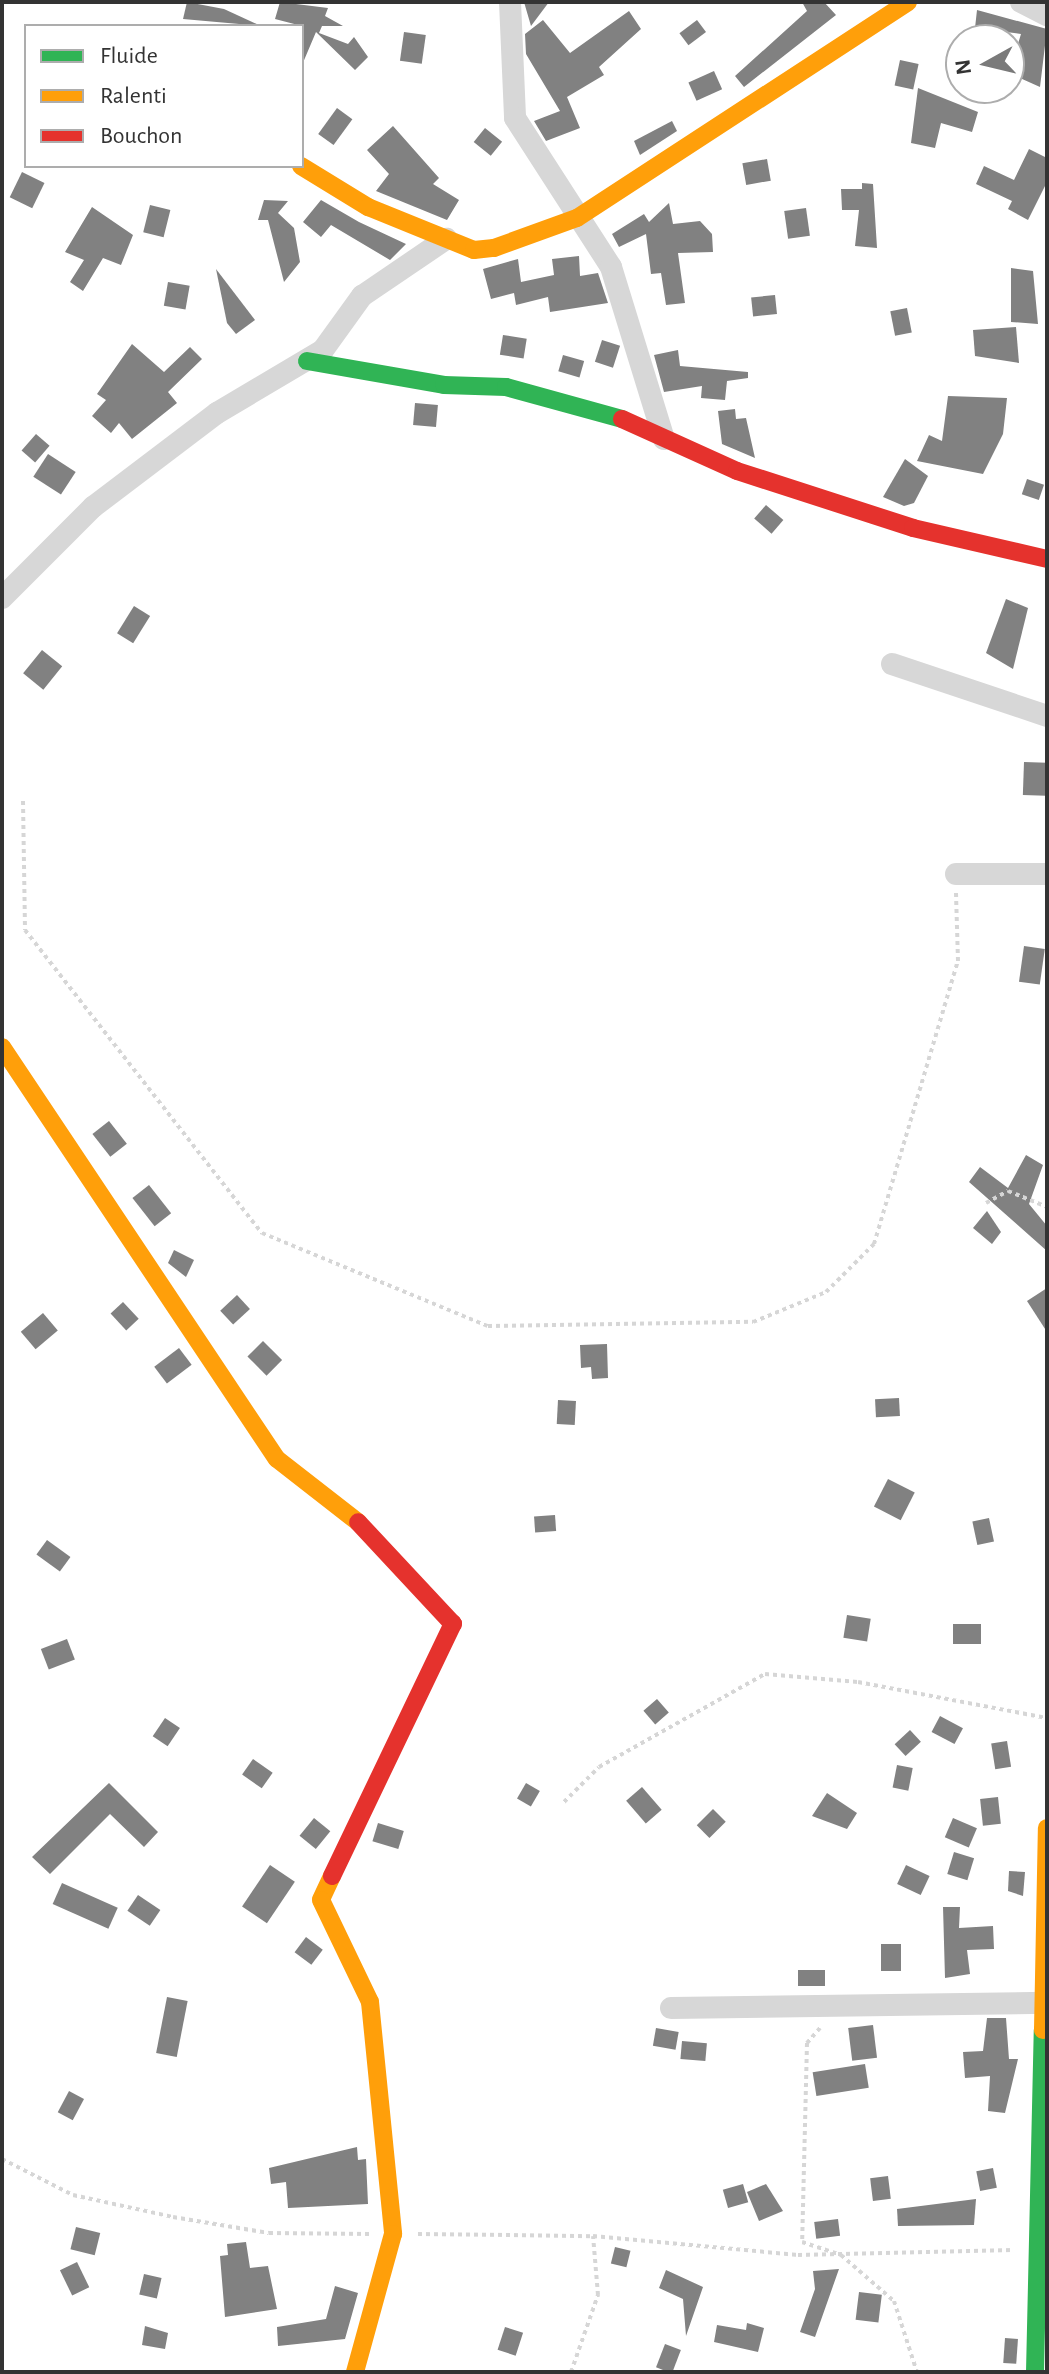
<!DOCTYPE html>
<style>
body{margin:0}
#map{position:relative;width:1049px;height:2374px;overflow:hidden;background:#fff;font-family:"Alegreya Sans",sans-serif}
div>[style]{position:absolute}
.building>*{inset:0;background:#818181;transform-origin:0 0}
.path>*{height:4px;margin-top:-2px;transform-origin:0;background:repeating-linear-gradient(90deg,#d6d6d6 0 4px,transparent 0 8px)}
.street>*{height:22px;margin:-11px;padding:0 11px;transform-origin:11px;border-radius:11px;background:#d7d7d7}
.fast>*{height:18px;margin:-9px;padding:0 9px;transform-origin:9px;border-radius:9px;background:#30b455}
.slow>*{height:18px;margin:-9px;padding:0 9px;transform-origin:9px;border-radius:9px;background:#ff9f0a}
.jam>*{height:18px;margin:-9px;padding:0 9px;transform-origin:9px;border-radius:9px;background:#e5322d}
span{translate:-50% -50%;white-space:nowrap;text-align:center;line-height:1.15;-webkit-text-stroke:8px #fff;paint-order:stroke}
.frame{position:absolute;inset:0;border:4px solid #333;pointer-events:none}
.legend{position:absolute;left:24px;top:24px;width:280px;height:144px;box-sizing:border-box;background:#fff;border:2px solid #adadad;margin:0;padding:10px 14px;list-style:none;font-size:24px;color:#333}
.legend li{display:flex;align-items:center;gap:16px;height:40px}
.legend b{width:40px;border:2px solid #adadad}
.north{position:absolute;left:945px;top:24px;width:80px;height:80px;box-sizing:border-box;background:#fff;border:2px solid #adadad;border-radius:50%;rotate:262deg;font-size:22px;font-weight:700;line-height:32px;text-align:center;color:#333}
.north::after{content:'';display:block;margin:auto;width:28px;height:36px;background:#7a7a7a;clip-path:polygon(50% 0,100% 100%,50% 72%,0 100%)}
</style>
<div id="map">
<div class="building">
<div style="clip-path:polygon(187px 2px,224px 9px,261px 26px,183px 19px)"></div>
<div style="clip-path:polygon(280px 2px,328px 8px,325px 16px,343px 26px,322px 26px,319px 33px,348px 44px,354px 37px,368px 57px,355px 70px,316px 32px,302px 65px,302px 26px,275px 19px)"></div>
<div style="clip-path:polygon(524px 2px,549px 2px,531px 26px)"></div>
<div style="clip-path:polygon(802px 2px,824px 2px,836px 15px,744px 87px,735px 76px,807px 11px)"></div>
<div style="clip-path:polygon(977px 10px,1047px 29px,1040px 87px,1009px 73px,1021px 34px,975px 28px)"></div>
<div style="clip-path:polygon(629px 11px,641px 29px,599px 67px,604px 75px,567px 97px,580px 128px,546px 141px,534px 121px,560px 111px,526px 54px,525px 34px,543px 20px,570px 53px)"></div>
<div style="left:697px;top:20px;width:15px;height:22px;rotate:53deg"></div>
<div style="left:404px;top:32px;width:22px;height:29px;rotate:8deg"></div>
<div style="left:900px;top:60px;width:19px;height:26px;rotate:12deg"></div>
<div style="left:714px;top:71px;width:20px;height:28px;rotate:66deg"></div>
<div style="clip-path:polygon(918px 88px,978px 112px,972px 132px,941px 123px,935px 148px,911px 143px)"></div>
<div style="left:337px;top:108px;width:19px;height:32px;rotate:36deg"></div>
<div style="clip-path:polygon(672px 121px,677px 131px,640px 155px,634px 141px)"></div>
<div style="clip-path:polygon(393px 126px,439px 178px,433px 184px,459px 200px,447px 220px,376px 191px,389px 174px,367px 150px)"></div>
<div style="left:485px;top:128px;width:22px;height:18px;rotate:39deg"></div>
<div style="clip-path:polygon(1029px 149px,1047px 158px,1047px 182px,1028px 220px,1008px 209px,1012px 201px,976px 184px,984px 166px,1014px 180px)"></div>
<div style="left:767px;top:159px;width:22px;height:25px;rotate:80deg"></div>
<div style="left:22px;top:172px;width:25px;height:28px;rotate:26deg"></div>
<div style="clip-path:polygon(862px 183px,873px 184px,877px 248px,855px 246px,859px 210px,842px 210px,841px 189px,862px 189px)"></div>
<div style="clip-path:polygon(264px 200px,288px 201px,278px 213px,294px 228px,300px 262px,284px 282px,268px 220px,258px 220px)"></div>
<div style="clip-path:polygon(321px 200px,359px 222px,406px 244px,390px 260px,331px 225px,321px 237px,303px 222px)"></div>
<div style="clip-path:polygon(669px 203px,673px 224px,700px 221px,712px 234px,713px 252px,678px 253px,685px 303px,666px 305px,661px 273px,651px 274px,646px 234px,619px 247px,612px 234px,644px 214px,649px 222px)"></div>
<div style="left:150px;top:205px;width:21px;height:28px;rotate:14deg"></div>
<div style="clip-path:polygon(92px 207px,133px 235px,121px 265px,103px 258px,83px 291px,70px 282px,84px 260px,65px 252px)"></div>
<div style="left:806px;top:208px;width:28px;height:22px;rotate:82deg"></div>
<div style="clip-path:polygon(579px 256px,580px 276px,598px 273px,608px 303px,550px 312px,548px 297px,516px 305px,514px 293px,491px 299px,483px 269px,518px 259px,521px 282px,554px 275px,552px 259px)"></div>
<div style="clip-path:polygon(1011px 268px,1033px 271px,1038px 324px,1011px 322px)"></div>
<div style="clip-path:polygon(216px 269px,255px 320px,236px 334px,227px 323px)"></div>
<div style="left:168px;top:282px;width:22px;height:24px;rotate:10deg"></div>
<div style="left:775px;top:295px;width:19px;height:24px;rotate:84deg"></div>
<div style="left:907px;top:308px;width:25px;height:17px;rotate:79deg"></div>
<div style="clip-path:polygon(1016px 327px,1019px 363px,975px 356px,973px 330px)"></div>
<div style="left:503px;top:335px;width:24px;height:20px;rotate:9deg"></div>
<div style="left:602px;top:340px;width:19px;height:23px;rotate:18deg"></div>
<div style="clip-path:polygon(132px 344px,164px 372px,190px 347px,202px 359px,168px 392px,177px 403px,132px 439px,119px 423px,111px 433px,92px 416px,106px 400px,97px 394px)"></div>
<div style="clip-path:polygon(678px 350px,680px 366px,748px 372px,748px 378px,727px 381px,725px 400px,701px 398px,702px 386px,664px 392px,654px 355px)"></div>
<div style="left:563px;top:355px;width:22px;height:17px;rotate:16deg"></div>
<div style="clip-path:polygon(948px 396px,1007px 398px,1003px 434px,983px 474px,917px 461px,929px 435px,942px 441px)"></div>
<div style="left:415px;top:403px;width:23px;height:22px;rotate:5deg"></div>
<div style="clip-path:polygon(735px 409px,736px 419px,746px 418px,755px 458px,722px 444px,718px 411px)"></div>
<div style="left:36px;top:434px;width:18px;height:22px;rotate:41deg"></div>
<div style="left:48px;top:454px;width:33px;height:27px;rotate:33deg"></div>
<div style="clip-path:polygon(905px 459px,928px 476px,914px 503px,904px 506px,883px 497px)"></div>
<div style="left:1027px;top:479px;width:18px;height:16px;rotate:19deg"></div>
<div style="left:766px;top:505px;width:23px;height:18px;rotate:41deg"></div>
<div style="clip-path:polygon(1006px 599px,1028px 608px,1013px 669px,986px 653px)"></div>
<div style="left:134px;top:606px;width:19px;height:32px;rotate:32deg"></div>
<div style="left:42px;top:650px;width:26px;height:30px;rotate:39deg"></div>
<div style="left:1024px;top:762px;width:23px;height:33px;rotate:2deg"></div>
<div style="left:1024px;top:946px;width:21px;height:36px;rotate:8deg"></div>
<div style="left:109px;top:1121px;width:29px;height:21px;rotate:52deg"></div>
<div style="clip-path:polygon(1026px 1155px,1043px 1165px,1029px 1204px,1047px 1226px,1047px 1251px,969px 1182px,980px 1167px,1008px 1188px)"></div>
<div style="left:149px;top:1185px;width:36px;height:21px;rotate:52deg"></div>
<div style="clip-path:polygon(987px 1211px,1001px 1232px,992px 1244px,973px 1228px)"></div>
<div style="clip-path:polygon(174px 1250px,194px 1260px,186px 1277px,168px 1263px)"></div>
<div style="clip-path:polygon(1047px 1288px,1047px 1332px,1027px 1301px)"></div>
<div style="left:237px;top:1295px;width:19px;height:23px;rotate:47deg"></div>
<div style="left:123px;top:1302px;width:23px;height:17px;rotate:47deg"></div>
<div style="left:43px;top:1313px;width:23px;height:29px;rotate:50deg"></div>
<div style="left:263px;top:1341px;width:27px;height:22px;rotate:45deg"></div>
<div style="clip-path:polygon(607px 1344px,608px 1378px,592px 1379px,591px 1367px,581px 1368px,580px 1345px)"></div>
<div style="left:179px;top:1348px;width:21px;height:31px;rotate:53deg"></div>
<div style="left:899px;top:1398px;width:18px;height:24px;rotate:87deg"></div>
<div style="left:558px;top:1400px;width:18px;height:24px;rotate:3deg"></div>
<div style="left:888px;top:1479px;width:30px;height:31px;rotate:27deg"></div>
<div style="left:555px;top:1515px;width:16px;height:21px;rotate:86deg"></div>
<div style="left:989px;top:1518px;width:24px;height:17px;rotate:78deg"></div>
<div style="left:47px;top:1540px;width:29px;height:18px;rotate:36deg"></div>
<div style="left:847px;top:1615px;width:24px;height:23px;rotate:9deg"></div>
<div style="left:953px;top:1624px;width:28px;height:20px"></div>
<div style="left:67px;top:1639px;width:22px;height:28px;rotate:69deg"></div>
<div style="left:657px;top:1699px;width:18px;height:18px;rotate:49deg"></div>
<div style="left:940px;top:1716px;width:26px;height:18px;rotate:28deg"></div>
<div style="left:165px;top:1718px;width:18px;height:22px;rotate:34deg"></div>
<div style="left:910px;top:1730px;width:16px;height:21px;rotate:47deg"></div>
<div style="left:1007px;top:1741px;width:26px;height:16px;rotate:81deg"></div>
<div style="left:253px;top:1759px;width:24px;height:19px;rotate:35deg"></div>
<div style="left:897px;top:1765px;width:16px;height:23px;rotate:11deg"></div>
<div style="clip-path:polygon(109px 1783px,158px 1832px,144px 1847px,110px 1814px,50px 1874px,32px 1857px)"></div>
<div style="left:526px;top:1783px;width:16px;height:18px;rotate:30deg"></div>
<div style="left:642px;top:1787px;width:30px;height:21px;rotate:49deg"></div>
<div style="clip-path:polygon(827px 1793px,857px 1813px,847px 1829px,812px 1816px)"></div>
<div style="left:998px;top:1797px;width:27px;height:18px;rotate:84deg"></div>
<div style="left:713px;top:1809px;width:18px;height:23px;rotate:45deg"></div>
<div style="left:314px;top:1818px;width:21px;height:23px;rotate:39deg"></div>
<div style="left:953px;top:1818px;width:26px;height:21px;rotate:23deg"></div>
<div style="left:378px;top:1823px;width:27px;height:19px;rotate:17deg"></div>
<div style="left:954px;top:1852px;width:21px;height:23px;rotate:17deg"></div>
<div style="left:270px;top:1865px;width:30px;height:50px;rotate:34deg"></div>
<div style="left:906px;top:1865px;width:26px;height:21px;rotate:25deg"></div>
<div style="clip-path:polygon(1009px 1871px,1025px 1872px,1023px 1896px,1008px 1891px)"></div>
<div style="left:62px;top:1883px;width:61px;height:23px;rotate:24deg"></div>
<div style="left:138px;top:1895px;width:27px;height:19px;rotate:34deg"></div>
<div style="clip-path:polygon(943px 1907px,960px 1907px,959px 1928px,993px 1926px,994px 1949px,967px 1950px,970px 1974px,945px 1978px)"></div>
<div style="left:306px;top:1937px;width:21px;height:19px;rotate:37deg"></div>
<div style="left:881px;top:1944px;width:20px;height:27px"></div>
<div style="left:798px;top:1970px;width:27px;height:16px"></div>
<div style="left:167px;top:1997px;width:21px;height:57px;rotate:11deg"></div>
<div style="clip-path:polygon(987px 2018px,1006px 2018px,1009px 2059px,1018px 2059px,1005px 2113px,988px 2111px,990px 2076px,965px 2078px,963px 2052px,983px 2051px)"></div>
<div style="left:873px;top:2025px;width:33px;height:25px;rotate:83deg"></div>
<div style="left:656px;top:2028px;width:23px;height:18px;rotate:10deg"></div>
<div style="left:682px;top:2041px;width:25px;height:18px;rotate:5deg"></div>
<div style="left:865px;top:2064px;width:24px;height:53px;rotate:81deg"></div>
<div style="left:69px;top:2091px;width:17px;height:24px;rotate:28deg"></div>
<div style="clip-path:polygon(357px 2147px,358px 2160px,366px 2159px,368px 2204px,288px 2208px,286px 2182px,271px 2184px,269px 2168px)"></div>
<div style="left:993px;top:2168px;width:20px;height:17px;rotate:79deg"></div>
<div style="left:888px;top:2176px;width:23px;height:18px;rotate:83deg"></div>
<div style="left:743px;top:2184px;width:19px;height:21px;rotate:74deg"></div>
<div style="clip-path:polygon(766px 2184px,783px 2211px,759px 2221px,747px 2192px)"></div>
<div style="clip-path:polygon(976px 2199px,974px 2225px,898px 2226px,897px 2209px)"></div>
<div style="left:838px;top:2219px;width:17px;height:24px;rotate:83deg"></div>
<div style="left:76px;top:2227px;width:25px;height:23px;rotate:14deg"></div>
<div style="clip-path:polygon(246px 2242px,250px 2268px,268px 2266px,277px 2309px,225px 2317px,220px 2256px,228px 2255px,227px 2244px)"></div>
<div style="left:615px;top:2247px;width:16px;height:17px;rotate:14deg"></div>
<div style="left:77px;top:2262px;width:28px;height:19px;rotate:64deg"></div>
<div style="clip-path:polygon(839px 2269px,815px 2337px,800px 2332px,815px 2289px,813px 2271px)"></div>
<div style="clip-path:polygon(666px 2270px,703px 2287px,686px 2336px,683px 2299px,659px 2288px)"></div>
<div style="left:144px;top:2274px;width:18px;height:21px;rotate:13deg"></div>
<div style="clip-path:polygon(335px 2286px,358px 2293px,345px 2339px,278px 2346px,277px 2327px,326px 2319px)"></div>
<div style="left:859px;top:2292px;width:23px;height:28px;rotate:7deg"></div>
<div style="clip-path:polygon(747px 2323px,764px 2328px,758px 2352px,714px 2342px,717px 2325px,746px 2330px)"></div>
<div style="clip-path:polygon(145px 2326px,168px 2333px,165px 2349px,142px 2345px)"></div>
<div style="left:505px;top:2327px;width:19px;height:24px;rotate:18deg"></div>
<div style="left:1005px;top:2338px;width:13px;height:25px;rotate:4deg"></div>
<div style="left:665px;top:2344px;width:17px;height:25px;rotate:21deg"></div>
</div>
<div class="path">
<div style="left:23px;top:801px;width:129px;rotate:89.1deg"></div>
<div style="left:25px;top:930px;width:385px;rotate:52deg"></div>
<div style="left:262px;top:1233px;width:244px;rotate:22.4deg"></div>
<div style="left:488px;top:1326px;width:265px;rotate:-0.9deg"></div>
<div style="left:753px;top:1322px;width:79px;rotate:-22.3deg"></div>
<div style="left:826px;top:1292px;width:68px;rotate:-45deg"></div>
<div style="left:874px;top:1244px;width:295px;rotate:-73.5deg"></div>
<div style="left:958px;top:961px;width:69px;rotate:-91.7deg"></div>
<div style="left:986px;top:1203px;width:25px;rotate:-29deg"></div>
<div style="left:1008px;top:1191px;width:42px;rotate:22.3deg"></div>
<div style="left:564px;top:1802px;width:49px;rotate:-45deg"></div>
<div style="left:599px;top:1767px;width:190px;rotate:-29.3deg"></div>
<div style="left:765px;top:1674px;width:93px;rotate:4.9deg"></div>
<div style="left:858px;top:1682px;width:192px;rotate:10.8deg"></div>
<div style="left:820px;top:2028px;width:20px;rotate:131deg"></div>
<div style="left:807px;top:2043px;width:199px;rotate:91.4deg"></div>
<div style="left:802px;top:2242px;width:41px;rotate:18.4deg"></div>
<div style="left:841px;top:2255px;width:70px;rotate:41deg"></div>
<div style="left:894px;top:2301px;width:75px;rotate:72.1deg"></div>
<div style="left:2px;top:2159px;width:80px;rotate:26.9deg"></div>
<div style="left:73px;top:2195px;width:102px;rotate:12.4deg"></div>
<div style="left:173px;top:2217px;width:97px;rotate:9.5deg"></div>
<div style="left:269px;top:2233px;width:101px;rotate:0.6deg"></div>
<div style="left:418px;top:2234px;width:175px;rotate:0.7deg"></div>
<div style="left:593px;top:2236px;width:206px;rotate:5.3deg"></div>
<div style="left:798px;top:2255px;width:215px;rotate:-1.3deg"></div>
<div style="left:571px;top:2372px;width:82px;rotate:-70.7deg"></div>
<div style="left:598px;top:2295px;width:59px;rotate:-94.8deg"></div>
</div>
<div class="street">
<div style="left:510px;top:2px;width:116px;rotate:87.5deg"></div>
<div style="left:515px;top:118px;width:177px;rotate:57.2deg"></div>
<div style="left:611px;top:267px;width:180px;rotate:72.9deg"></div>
<div style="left:1021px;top:2px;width:29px;rotate:27deg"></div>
<div style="left:2px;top:598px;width:129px;rotate:-45deg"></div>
<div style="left:93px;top:507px;width:156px;rotate:-37.2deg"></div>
<div style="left:217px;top:413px;width:123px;rotate:-30.7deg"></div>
<div style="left:323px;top:350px;width:67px;rotate:-54.2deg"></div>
<div style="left:362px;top:296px;width:102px;rotate:-34.2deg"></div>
<div style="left:892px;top:664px;width:163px;rotate:18.5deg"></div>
<div style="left:956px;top:874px;width:91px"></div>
<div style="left:671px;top:2008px;width:376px;rotate:-0.8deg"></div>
</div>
<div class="fast">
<div style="left:307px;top:361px;width:139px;rotate:9.9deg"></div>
<div style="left:444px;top:385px;width:62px;rotate:1.8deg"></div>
<div style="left:506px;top:387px;width:120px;rotate:15.4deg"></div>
<div style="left:1035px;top:2372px;width:342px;rotate:-88.7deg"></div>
</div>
<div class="slow">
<div style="left:301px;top:166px;width:79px;rotate:31.5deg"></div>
<div style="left:368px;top:207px;width:114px;rotate:22.1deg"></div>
<div style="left:474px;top:250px;width:20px;rotate:-6deg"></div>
<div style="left:494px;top:248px;width:88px;rotate:-19.9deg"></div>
<div style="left:577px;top:218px;width:395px;rotate:-33.1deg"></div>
<div style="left:2px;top:1047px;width:495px;rotate:56.3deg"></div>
<div style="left:277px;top:1459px;width:103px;rotate:37.9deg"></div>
<div style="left:332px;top:1876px;width:26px;rotate:115deg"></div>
<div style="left:321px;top:1900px;width:113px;rotate:64.3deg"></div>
<div style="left:370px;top:2002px;width:233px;rotate:84.3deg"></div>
<div style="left:393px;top:2234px;width:143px;rotate:105.4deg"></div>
<div style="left:1043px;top:2030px;width:202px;rotate:-88.9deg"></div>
</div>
<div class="jam">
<div style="left:622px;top:419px;width:126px;rotate:24.3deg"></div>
<div style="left:737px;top:471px;width:185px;rotate:17.9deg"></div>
<div style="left:913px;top:528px;width:138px;rotate:13deg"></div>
<div style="left:332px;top:1876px;width:280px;rotate:-64.4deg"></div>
<div style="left:453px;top:1624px;width:139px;rotate:-133deg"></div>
</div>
<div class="frame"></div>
<ul class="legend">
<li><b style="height:10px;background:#30b455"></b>Fluide</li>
<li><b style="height:10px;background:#ff9f0a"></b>Ralenti</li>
<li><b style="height:10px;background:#e5322d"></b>Bouchon</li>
</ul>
<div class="north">N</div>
</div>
